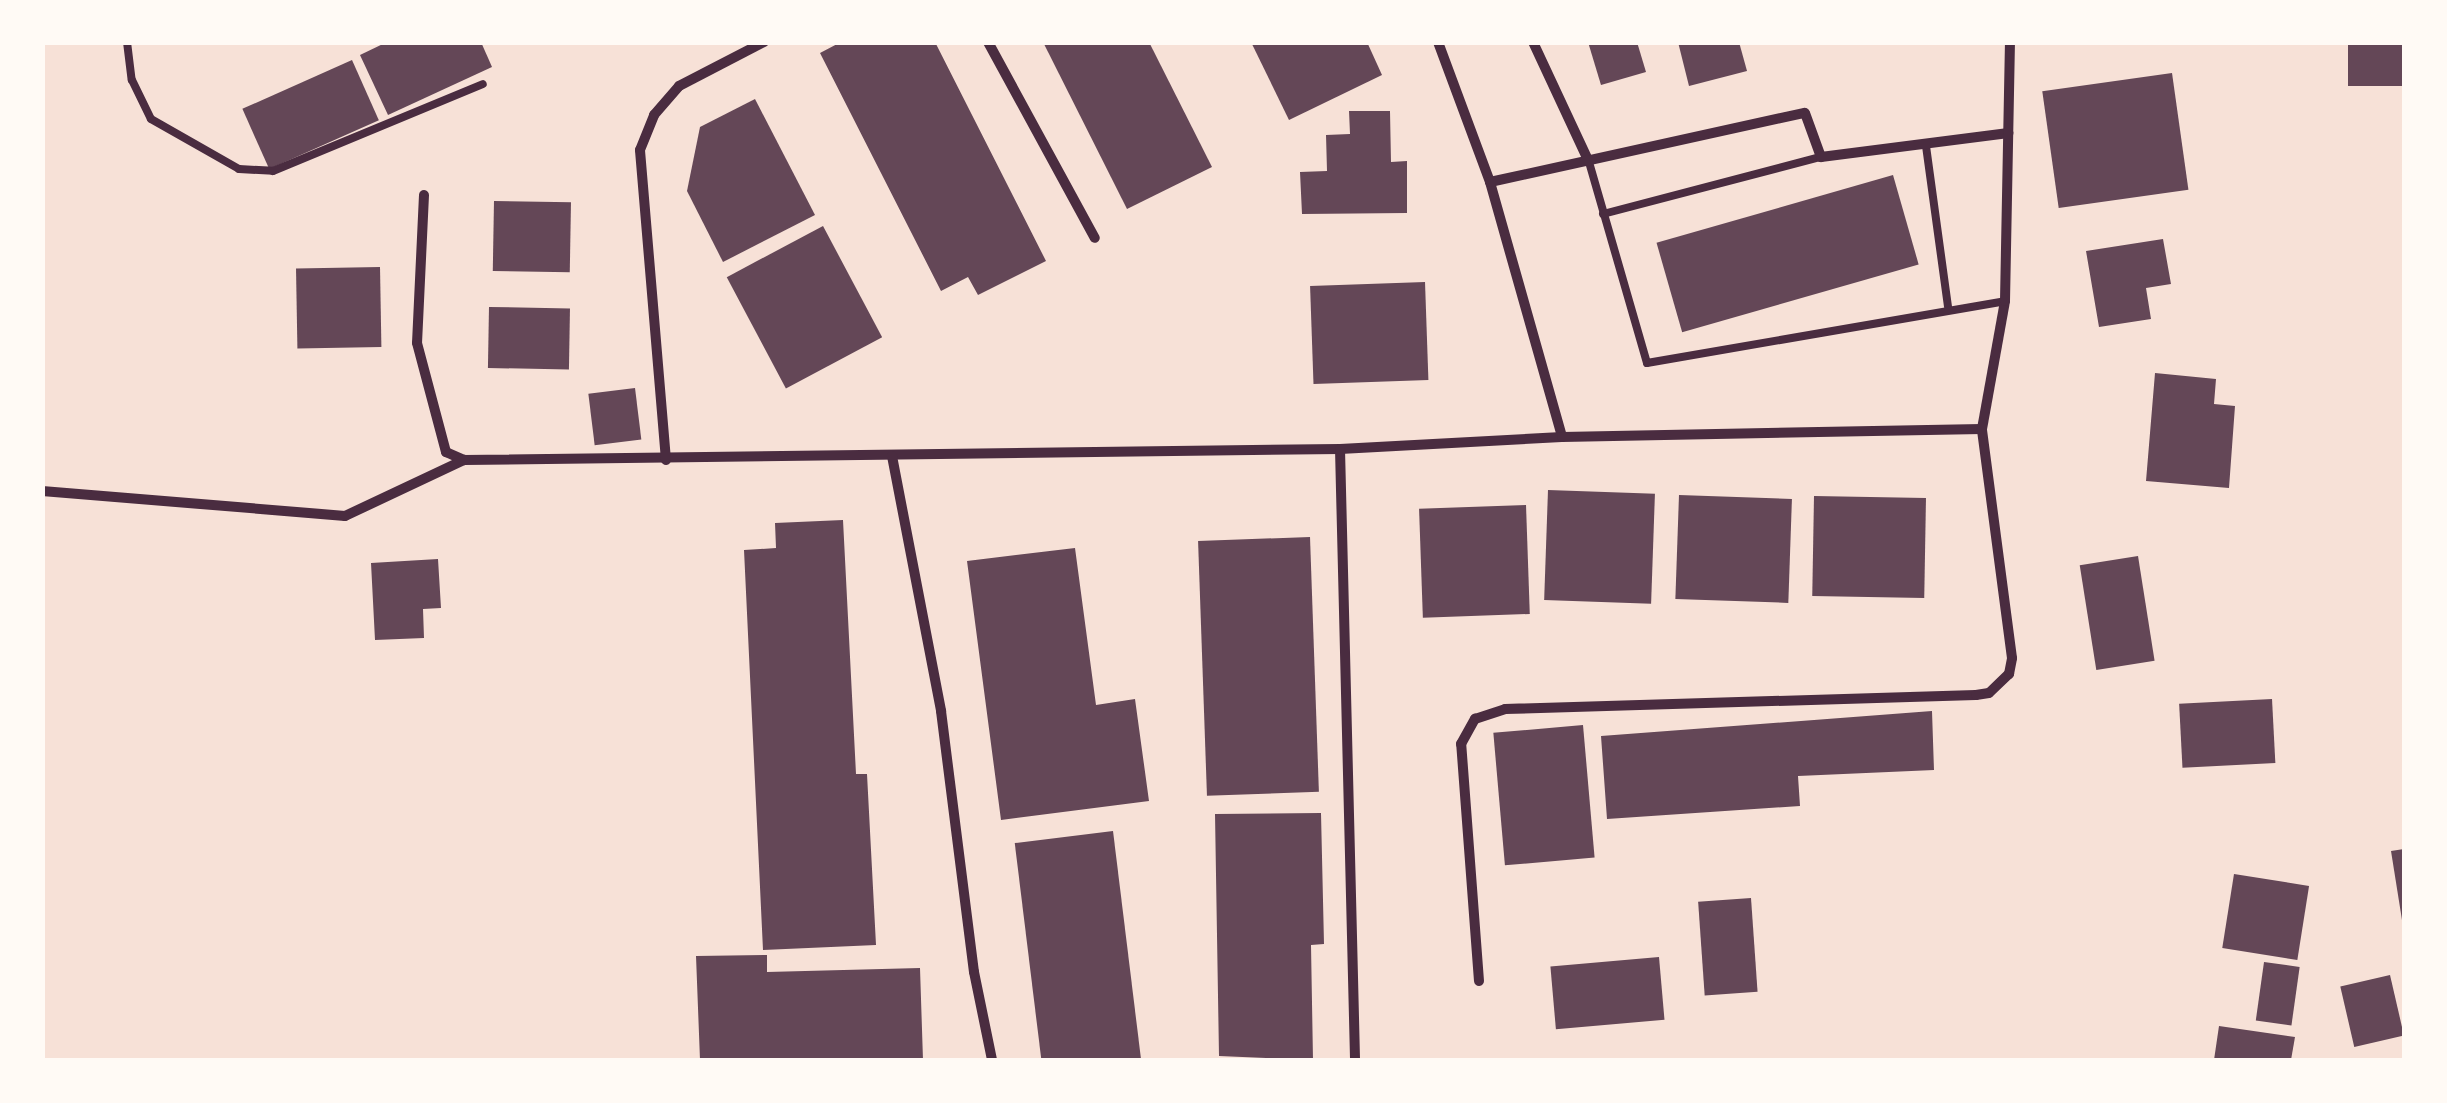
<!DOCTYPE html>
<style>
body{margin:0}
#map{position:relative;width:2447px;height:1103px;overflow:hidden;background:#f7e1d7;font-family:"DejaVu Sans",sans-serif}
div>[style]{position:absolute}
.building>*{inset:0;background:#644757;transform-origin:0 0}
.service>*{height:8px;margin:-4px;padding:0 4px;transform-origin:4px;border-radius:4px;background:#4a2c40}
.minor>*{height:10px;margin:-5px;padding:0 5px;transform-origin:5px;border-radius:5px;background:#4a2c40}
span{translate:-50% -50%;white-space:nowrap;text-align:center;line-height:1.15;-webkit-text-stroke:10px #fffaf5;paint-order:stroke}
.frame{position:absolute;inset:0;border:45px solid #fffaf5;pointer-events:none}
</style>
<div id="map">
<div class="building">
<div style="clip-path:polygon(387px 42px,481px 42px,492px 67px,388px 115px,360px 55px)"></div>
<div style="clip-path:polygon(841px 42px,935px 42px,1046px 261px,978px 295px,968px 277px,941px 291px,820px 53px)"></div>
<div style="clip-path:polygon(1043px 42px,1149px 42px,1212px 167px,1127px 209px)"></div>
<div style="clip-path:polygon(1251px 42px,1367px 42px,1382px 75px,1289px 120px)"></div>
<div style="clip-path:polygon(1588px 42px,1637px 42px,1646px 72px,1601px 85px)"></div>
<div style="clip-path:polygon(1678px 42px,1739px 42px,1747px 71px,1689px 86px)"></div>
<div style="left:2348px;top:42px;width:56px;height:44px"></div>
<div style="left:352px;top:60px;width:66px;height:120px;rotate:66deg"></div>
<div style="left:2172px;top:73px;width:118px;height:131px;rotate:82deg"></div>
<div style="clip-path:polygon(755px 99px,815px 215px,723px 262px,687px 191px,700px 127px)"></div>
<div style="clip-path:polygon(1349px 111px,1390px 111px,1391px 162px,1407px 161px,1407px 213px,1302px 214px,1300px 172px,1327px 171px,1326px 135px,1350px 134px)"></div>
<div style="left:1893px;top:175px;width:93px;height:246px;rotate:74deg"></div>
<div style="left:494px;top:201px;width:77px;height:70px;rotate:1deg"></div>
<div style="left:823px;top:226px;width:126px;height:109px;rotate:62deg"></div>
<div style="clip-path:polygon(2163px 239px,2171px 284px,2146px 288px,2151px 319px,2099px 327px,2086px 251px)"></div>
<div style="left:380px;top:267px;width:80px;height:84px;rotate:89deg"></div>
<div style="left:1425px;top:282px;width:98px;height:115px;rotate:88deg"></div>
<div style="left:489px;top:307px;width:81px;height:61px;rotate:1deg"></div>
<div style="clip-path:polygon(2155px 373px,2216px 379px,2214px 404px,2235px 406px,2229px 488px,2146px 481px)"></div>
<div style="left:635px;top:388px;width:52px;height:47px;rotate:83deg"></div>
<div style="left:1548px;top:490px;width:107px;height:110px;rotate:2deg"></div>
<div style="left:1679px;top:495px;width:113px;height:104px;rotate:2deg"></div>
<div style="left:1814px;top:496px;width:112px;height:100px;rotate:1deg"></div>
<div style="left:1526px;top:505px;width:109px;height:107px;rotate:88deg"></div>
<div style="clip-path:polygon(843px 520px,856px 774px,867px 774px,876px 945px,763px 950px,744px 550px,776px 548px,775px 523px)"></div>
<div style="left:1310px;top:537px;width:255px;height:112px;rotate:88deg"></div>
<div style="clip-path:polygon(1075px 548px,1096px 705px,1135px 699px,1149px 801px,1001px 820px,967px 561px)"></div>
<div style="left:2138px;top:556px;width:106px;height:59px;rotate:81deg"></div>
<div style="clip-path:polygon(438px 559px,441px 608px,423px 609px,424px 638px,375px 640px,371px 563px)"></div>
<div style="left:2272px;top:699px;width:64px;height:93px;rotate:87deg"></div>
<div style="clip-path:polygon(1932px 711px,1934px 770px,1798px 776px,1800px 806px,1607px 819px,1601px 736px)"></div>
<div style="left:1583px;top:725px;width:133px;height:90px;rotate:85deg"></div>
<div style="clip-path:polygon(1321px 813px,1324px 944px,1311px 945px,1313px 1060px,1219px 1056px,1215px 814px)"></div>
<div style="left:1113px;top:831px;width:231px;height:99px;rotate:83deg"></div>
<div style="clip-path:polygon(2404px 849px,2404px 920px,2402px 920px,2391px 851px)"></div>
<div style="left:2234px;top:874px;width:76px;height:75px;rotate:9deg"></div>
<div style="left:1751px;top:898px;width:94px;height:53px;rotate:86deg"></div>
<div style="clip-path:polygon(767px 955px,767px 972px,920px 968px,923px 1060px,700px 1060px,696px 956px)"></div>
<div style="left:1659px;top:957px;width:63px;height:109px;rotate:85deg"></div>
<div style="left:2264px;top:962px;width:36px;height:59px;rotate:8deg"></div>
<div style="left:2390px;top:975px;width:62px;height:51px;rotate:77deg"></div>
<div style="clip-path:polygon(2219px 1026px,2295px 1037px,2291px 1060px,2214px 1060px)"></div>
</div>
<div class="service">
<div style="left:127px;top:42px;width:38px;rotate:83deg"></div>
<div style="left:132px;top:80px;width:43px;rotate:64deg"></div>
<div style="left:151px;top:119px;width:101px;rotate:29.6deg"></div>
<div style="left:239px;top:169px;width:34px;rotate:3deg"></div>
<div style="left:273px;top:171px;width:227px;rotate:-22.5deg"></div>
<div style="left:1926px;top:146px;width:162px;rotate:82.2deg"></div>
<div style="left:1589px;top:162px;width:209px;rotate:73.9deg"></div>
<div style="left:1647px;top:363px;width:363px;rotate:-9.8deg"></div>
<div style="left:1603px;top:214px;width:225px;rotate:-14.7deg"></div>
</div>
<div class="minor">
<div style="left:988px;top:42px;width:223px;rotate:61.4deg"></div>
<div style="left:1438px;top:42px;width:149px;rotate:69.6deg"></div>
<div style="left:1490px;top:182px;width:265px;rotate:74.2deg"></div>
<div style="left:1533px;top:42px;width:132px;rotate:65deg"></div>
<div style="left:1490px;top:182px;width:322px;rotate:-12.4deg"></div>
<div style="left:1805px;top:113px;width:47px;rotate:70deg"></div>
<div style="left:1821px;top:157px;width:189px;rotate:-7.3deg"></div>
<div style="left:424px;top:195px;width:148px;rotate:92.7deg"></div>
<div style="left:417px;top:343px;width:113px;rotate:75.1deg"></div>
<div style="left:446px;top:452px;width:20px;rotate:24deg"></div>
<div style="left:464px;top:460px;width:876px;rotate:-0.72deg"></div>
<div style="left:1340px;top:449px;width:222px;rotate:-3.1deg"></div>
<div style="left:1562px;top:437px;width:420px;rotate:-1.1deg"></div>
<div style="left:1340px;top:449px;width:611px;rotate:88.59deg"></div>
<div style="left:892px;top:456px;width:260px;rotate:79.1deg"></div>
<div style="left:941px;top:711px;width:263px;rotate:82.8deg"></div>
<div style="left:974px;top:972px;width:90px;rotate:78.4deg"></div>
<div style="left:666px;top:460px;width:311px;rotate:-94.8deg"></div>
<div style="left:640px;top:150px;width:38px;rotate:-68deg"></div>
<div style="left:654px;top:115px;width:38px;rotate:-49deg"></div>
<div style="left:679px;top:86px;width:96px;rotate:-27.4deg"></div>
<div style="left:42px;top:491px;width:304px;rotate:4.7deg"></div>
<div style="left:345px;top:516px;width:132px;rotate:-25.2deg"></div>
<div style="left:1479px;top:981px;width:238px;rotate:-94.3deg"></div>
<div style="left:1461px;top:744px;width:29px;rotate:-61deg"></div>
<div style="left:1475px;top:719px;width:32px;rotate:-18deg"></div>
<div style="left:1505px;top:709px;width:471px;rotate:-1.7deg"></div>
<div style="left:1976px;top:695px;width:13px;rotate:-9deg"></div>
<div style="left:1989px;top:693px;width:28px;rotate:-44deg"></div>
<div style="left:2009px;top:674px;width:16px;rotate:-79deg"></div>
<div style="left:2012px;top:658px;width:231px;rotate:-97.5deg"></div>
<div style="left:1982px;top:429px;width:130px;rotate:-79.8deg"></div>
<div style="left:2005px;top:301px;width:259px;rotate:-88.9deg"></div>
</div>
<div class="frame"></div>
</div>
